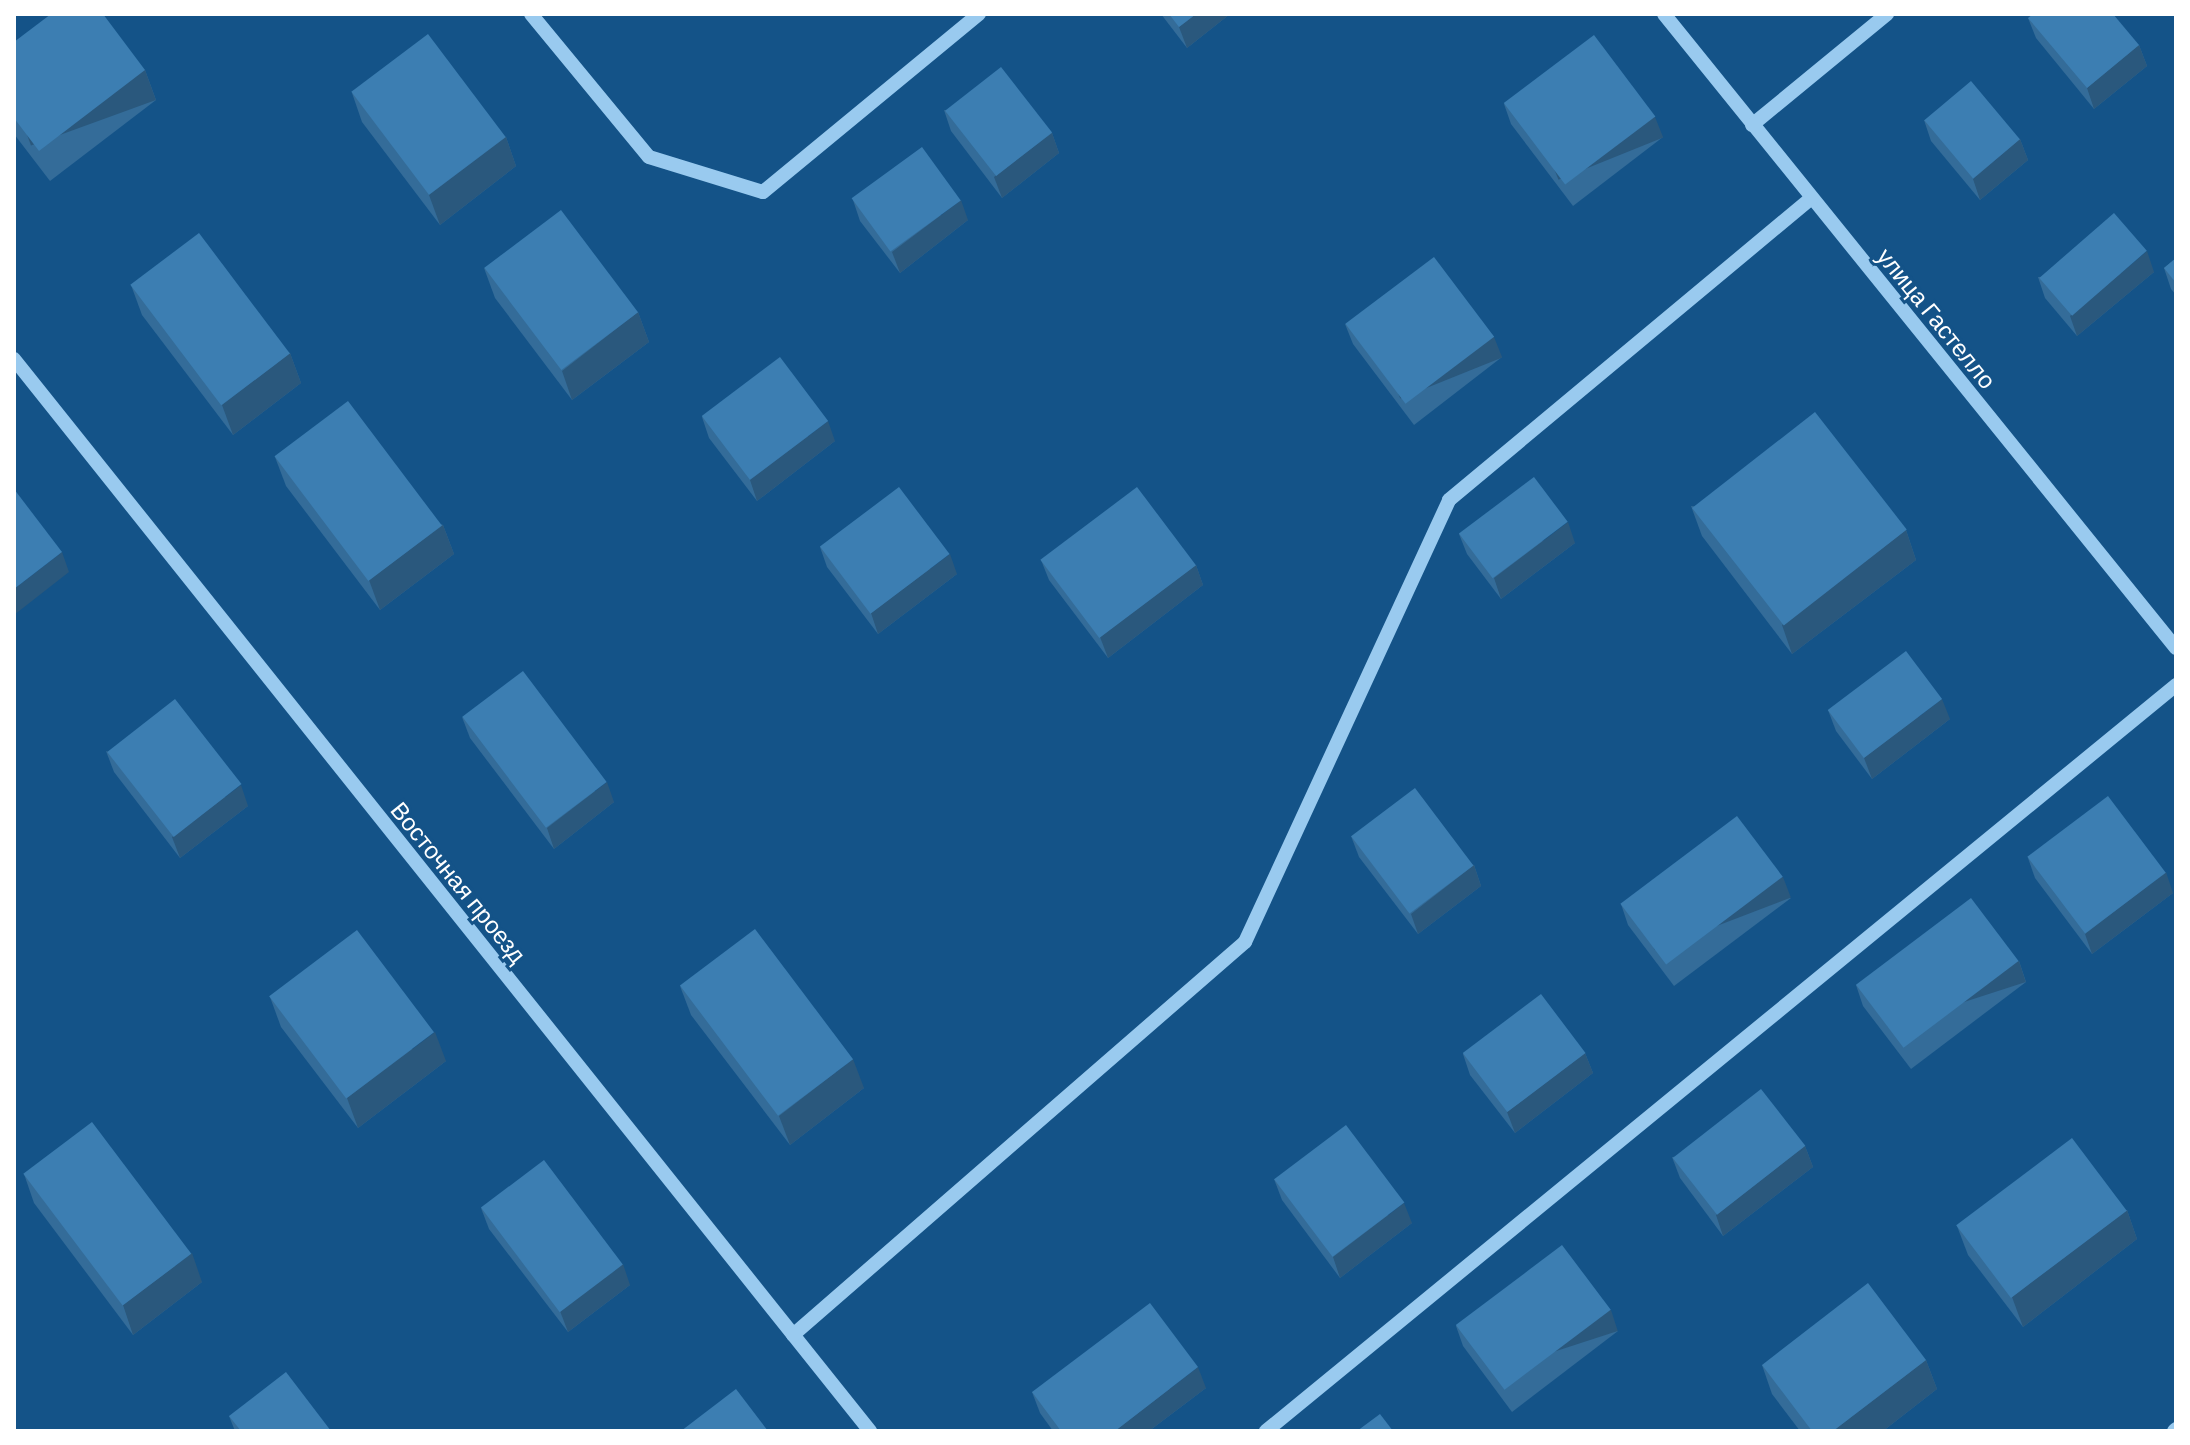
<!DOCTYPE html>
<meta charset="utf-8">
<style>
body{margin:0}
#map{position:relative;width:2190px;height:1445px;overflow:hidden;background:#145388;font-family:Barlow,sans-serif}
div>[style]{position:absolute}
.minor>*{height:14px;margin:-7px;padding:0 7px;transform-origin:7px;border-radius:7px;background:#99caef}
.wall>*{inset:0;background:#346c99}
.shaded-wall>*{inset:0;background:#2a587d;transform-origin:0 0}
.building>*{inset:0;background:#3c7eb2;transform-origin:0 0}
span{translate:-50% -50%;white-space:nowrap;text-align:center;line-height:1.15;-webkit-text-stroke:6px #145388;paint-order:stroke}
.street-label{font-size:24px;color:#fff}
.frame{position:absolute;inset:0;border:16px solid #fff;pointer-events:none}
</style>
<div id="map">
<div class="minor">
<div style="left:531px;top:14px;width:185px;rotate:50.5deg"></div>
<div style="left:649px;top:157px;width:119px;rotate:17.1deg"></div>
<div style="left:763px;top:192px;width:280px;rotate:-39.5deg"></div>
<div style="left:1664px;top:14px;width:815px;rotate:51.08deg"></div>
<div style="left:1752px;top:125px;width:175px;rotate:-39.4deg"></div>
<div style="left:14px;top:359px;width:1372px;rotate:51.39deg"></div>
<div style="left:793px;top:1335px;width:599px;rotate:-41.01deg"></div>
<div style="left:1245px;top:942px;width:487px;rotate:-65.2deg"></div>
<div style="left:1449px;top:500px;width:472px;rotate:-39.8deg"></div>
<div style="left:1266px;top:1431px;width:1177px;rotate:-39.34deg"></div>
<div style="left:2174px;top:1431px;width:3px;rotate:-45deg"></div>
</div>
<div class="wall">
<div style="clip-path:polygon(1161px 14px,1230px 14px,1187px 48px)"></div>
<div style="clip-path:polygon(2028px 18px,2139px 45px,2147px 66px,2094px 109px,2036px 38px)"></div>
<div style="clip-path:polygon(14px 42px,145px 70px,156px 100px,50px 181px,14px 134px)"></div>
<div style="clip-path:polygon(352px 93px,506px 137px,516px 166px,440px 225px,362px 122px)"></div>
<div style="clip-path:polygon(1504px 104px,1663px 137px,1573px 206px,1511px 124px)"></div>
<div style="clip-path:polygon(944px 110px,1052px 133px,1059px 153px,1002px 198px,951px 131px)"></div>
<div style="clip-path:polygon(1924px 120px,2020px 139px,2028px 160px,1980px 200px,1931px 141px)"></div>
<div style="clip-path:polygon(853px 200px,968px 220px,900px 273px,860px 221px)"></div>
<div style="clip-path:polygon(2176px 258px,2176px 295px,2171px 289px,2164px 268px)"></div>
<div style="clip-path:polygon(484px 268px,638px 312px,649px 342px,572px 400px,495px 298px)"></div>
<div style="clip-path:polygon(2154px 272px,2077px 336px,2045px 298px,2038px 277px)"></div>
<div style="clip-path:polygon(131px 285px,290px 353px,301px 383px,233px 435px,142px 315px)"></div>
<div style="clip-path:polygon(1345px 324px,1502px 357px,1414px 425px,1353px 344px)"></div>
<div style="clip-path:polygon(702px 417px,835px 441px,757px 501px,709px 438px)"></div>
<div style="clip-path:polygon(275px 457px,443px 525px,454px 554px,380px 610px,286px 486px)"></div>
<div style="clip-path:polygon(1691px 506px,1906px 530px,1916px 560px,1792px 654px,1702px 536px)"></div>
<div style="clip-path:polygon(1459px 534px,1575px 543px,1501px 599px,1467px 554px)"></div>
<div style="clip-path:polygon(820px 547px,957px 574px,878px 634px,827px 567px)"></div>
<div style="clip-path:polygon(1041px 560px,1196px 565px,1203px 585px,1108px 658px,1049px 580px)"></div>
<div style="clip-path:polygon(1828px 710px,1950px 719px,1872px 779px,1836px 731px)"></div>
<div style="clip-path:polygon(462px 717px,614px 802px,554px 849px,470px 738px)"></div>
<div style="clip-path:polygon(106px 751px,248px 806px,180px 858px,114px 772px)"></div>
<div style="clip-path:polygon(1351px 836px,1474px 865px,1481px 886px,1418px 934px,1359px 857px)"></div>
<div style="clip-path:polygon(2028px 858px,2173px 893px,2092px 954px,2035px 878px)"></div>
<div style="clip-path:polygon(1791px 898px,1674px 986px,1628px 925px,1621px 904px)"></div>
<div style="clip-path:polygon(2019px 961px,2026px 982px,1911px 1069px,1863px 1006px,1856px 985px)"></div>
<div style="clip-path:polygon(680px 986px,864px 1088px,790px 1145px,691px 1015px)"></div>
<div style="clip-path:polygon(270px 997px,446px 1061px,358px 1128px,281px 1027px)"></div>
<div style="clip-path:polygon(1585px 1053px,1593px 1073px,1515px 1133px,1470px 1075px,1463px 1054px)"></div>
<div style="clip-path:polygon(1805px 1146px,1813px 1167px,1723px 1236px,1680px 1178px,1672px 1157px)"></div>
<div style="clip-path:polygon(24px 1174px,202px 1282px,133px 1335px,34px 1203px)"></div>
<div style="clip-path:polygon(1274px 1179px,1412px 1223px,1340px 1278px,1282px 1200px)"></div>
<div style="clip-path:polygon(481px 1208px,630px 1285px,568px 1332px,489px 1229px)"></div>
<div style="clip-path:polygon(2127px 1210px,2137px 1239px,2023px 1327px,1968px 1255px,1957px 1226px)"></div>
<div style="clip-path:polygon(1456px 1326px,1618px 1331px,1512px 1412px,1463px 1346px)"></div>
<div style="clip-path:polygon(1926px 1360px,1937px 1389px,1883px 1431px,1800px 1431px,1772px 1394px,1762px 1365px)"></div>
<div style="clip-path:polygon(1206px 1388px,1149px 1431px,1053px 1431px,1040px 1413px,1032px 1392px)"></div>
<div style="clip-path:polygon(229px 1416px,331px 1431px,235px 1431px)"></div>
</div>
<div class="shaded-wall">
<div style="clip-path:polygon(1196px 14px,1230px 14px,1187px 48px,1179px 27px)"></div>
<div style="clip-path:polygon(2139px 45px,2147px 66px,2094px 109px,2087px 88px)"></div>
<div style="left:145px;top:70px;width:32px;height:133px;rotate:70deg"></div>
<div style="left:1655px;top:117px;width:22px;height:113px;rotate:68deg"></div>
<div style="clip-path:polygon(1052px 133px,1059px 153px,1002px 198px,994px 177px)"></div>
<div style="clip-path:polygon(506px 137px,516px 166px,440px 225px,429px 195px)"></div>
<div style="clip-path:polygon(2020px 139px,2028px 160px,1980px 200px,1973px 179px)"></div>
<div style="clip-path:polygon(961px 200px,968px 220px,900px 273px,892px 252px)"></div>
<div style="clip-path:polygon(2147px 251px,2154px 272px,2077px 336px,2070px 316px)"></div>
<div style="clip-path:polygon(638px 312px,649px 342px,572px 400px,562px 371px)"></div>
<div style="left:1494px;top:337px;width:22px;height:110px;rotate:68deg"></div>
<div style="clip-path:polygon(290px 353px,301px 383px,233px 435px,222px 405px)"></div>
<div style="clip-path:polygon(828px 421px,835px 441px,757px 501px,750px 480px)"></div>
<div style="clip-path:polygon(1568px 522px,1575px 543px,1501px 599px,1494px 578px)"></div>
<div style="clip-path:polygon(443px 525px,454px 554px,380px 610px,369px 580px)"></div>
<div style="clip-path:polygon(1906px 530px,1916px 560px,1792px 654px,1782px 625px)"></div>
<div style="clip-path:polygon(62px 552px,69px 572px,14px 615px,14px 589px)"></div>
<div style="clip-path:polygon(950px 554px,957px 574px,878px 634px,871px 613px)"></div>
<div style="clip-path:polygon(1196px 565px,1203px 585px,1108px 658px,1100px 637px)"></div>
<div style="clip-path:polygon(1942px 699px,1950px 719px,1872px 779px,1864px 758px)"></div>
<div style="clip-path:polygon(607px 782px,614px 802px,554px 849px,547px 828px)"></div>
<div style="clip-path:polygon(241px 785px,248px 806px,180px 858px,172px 837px)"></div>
<div style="clip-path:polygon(1474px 865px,1481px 886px,1418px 934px,1411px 914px)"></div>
<div style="clip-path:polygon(2166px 872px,2173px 893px,2092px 954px,2085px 934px)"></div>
<div style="left:1783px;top:877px;width:22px;height:146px;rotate:69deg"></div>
<div style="left:2019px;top:961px;width:22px;height:145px;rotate:72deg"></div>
<div style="clip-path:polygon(435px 1032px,446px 1061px,358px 1128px,347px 1098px)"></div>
<div style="clip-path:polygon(1585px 1053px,1593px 1073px,1515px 1133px,1507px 1112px)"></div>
<div style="clip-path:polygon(853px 1059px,864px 1088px,790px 1145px,779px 1116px)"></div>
<div style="clip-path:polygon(1805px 1146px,1813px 1167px,1723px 1236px,1716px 1215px)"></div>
<div style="clip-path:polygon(1404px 1203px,1412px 1223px,1340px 1278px,1333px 1257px)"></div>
<div style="clip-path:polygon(2127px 1210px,2137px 1239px,2023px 1327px,2012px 1297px)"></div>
<div style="clip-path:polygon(192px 1253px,202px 1282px,133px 1335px,123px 1305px)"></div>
<div style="clip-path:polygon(623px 1264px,630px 1285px,568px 1332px,560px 1311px)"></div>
<div style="left:1611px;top:1310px;width:22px;height:133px;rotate:72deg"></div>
<div style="clip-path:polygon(1926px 1360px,1937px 1389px,1883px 1431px,1833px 1431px)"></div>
<div style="clip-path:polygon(1198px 1367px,1206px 1388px,1149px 1431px,1115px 1431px)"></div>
</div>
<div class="building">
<div style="clip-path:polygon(51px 14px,103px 14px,145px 70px,39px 151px,14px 118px,14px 42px)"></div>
<div style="clip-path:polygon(1169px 14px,1196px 14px,1179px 27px)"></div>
<div style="clip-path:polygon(2033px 14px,2113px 14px,2139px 45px,2087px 88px,2028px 18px)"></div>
<div style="left:428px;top:34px;width:129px;height:96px;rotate:53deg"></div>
<div style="left:1594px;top:35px;width:102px;height:113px;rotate:53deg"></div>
<div style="left:1001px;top:67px;width:83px;height:71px;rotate:52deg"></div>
<div style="left:1971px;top:81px;width:76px;height:61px;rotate:50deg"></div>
<div style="left:922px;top:147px;width:66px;height:87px;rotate:54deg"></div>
<div style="left:561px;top:210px;width:128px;height:96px;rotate:53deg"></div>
<div style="left:2114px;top:213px;width:50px;height:99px;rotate:49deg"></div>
<div style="left:199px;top:233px;width:151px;height:86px;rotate:53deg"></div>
<div style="left:1434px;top:257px;width:100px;height:111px;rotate:53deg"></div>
<div style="clip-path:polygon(2176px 258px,2176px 283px,2164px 268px)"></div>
<div style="left:780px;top:357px;width:80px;height:98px;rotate:53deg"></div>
<div style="left:348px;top:401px;width:156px;height:92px;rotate:53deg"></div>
<div style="left:1815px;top:412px;width:149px;height:156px;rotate:52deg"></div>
<div style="left:1534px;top:477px;width:56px;height:94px;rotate:53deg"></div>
<div style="left:899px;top:487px;width:84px;height:99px;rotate:53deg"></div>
<div style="left:1137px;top:487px;width:98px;height:121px;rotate:53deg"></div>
<div style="clip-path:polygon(14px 489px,62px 552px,14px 589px)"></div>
<div style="left:1906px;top:651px;width:60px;height:98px;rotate:53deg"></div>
<div style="left:523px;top:671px;width:139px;height:76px;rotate:53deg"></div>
<div style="left:175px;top:699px;width:108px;height:86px;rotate:52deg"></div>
<div style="left:1415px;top:788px;width:97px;height:80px;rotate:53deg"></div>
<div style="left:2108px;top:796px;width:96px;height:101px;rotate:53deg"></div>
<div style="left:1737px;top:816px;width:76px;height:146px;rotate:53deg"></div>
<div style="left:1971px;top:898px;width:79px;height:144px;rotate:53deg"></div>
<div style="left:755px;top:929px;width:163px;height:94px;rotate:53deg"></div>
<div style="left:357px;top:930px;width:128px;height:110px;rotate:53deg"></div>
<div style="left:1541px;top:994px;width:74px;height:98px;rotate:53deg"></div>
<div style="left:1761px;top:1089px;width:72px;height:112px;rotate:52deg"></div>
<div style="left:92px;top:1122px;width:165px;height:86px;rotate:53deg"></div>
<div style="left:1346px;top:1125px;width:97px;height:90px;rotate:53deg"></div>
<div style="left:2072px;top:1138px;width:91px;height:145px;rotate:53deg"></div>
<div style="left:544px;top:1160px;width:131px;height:79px;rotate:53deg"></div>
<div style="left:1562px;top:1245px;width:81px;height:133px;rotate:53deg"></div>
<div style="clip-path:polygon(1868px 1283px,1926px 1360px,1833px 1431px,1812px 1431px,1762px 1365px)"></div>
<div style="clip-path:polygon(1150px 1303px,1198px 1367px,1115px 1431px,1061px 1431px,1032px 1392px)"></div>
<div style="clip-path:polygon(286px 1372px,331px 1431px,241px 1431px,229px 1416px)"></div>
<div style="clip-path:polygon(736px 1389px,768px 1431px,681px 1431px)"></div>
<div style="clip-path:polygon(1380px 1414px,1393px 1431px,1357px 1431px)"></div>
</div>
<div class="street-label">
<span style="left:1937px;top:318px;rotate:51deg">улица Гастелло</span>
<span style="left:459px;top:882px;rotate:51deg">Восточная проезд</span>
</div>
<div class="frame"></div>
</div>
